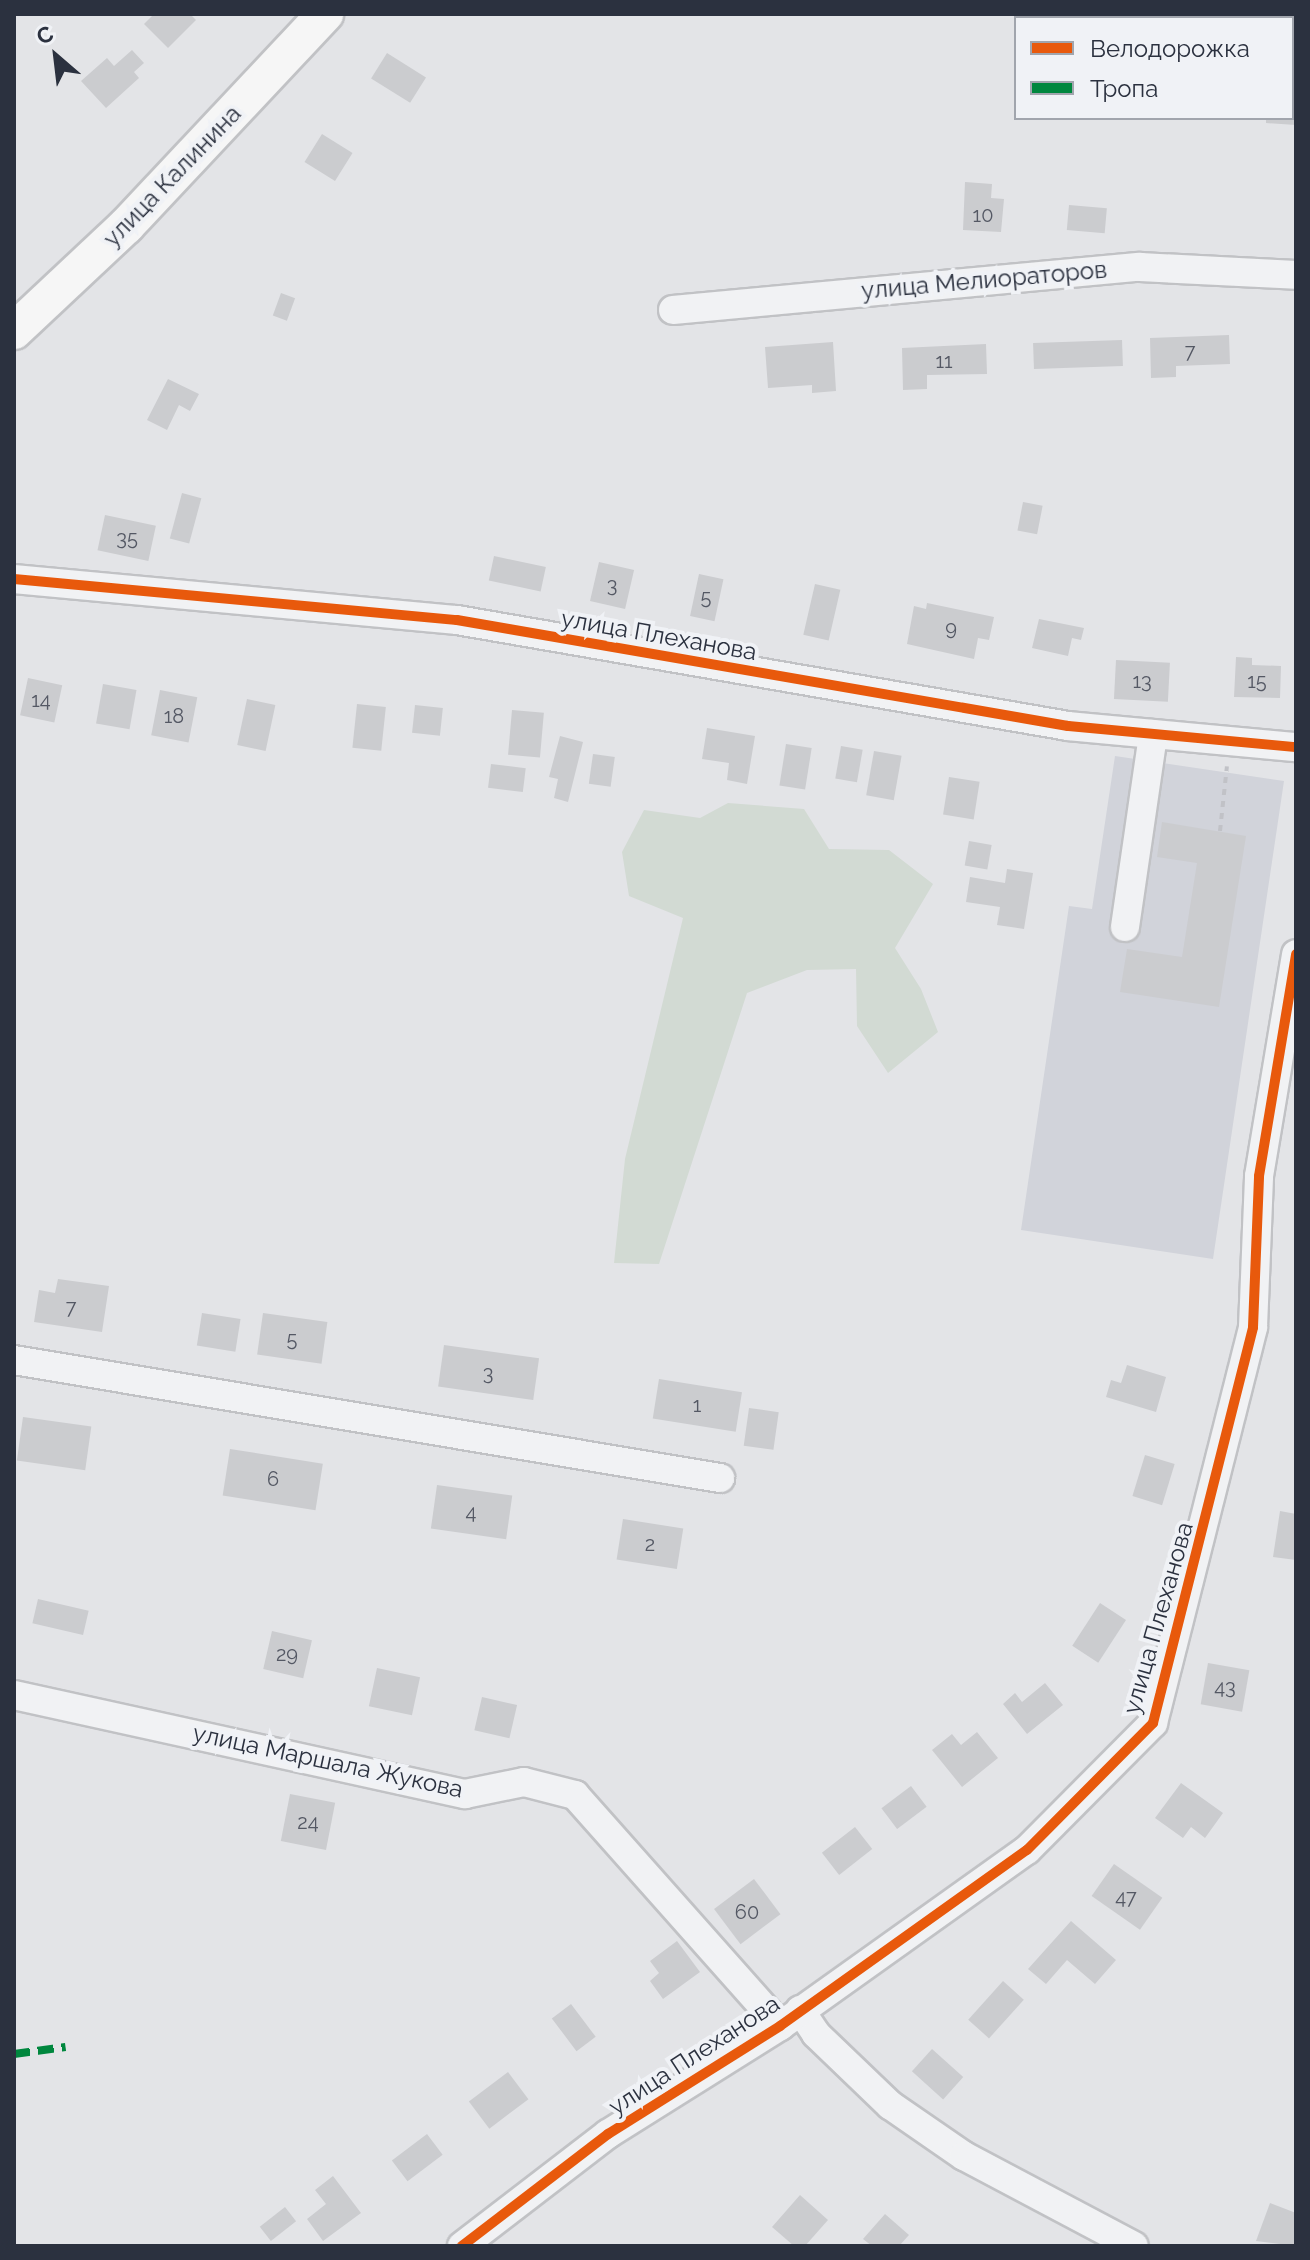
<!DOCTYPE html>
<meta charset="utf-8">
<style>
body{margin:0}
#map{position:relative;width:1310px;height:2260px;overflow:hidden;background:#e3e4e7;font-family:Raleway,sans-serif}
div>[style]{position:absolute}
.built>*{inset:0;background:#d1d3da}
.green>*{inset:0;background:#d2dad3}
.building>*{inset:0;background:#cbcccf;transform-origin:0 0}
.path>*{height:4px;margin-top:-2px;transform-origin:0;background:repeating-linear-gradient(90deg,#c1c2c7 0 6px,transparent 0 12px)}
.roads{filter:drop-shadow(2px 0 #c1c2c5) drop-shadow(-2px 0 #c1c2c5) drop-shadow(0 2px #c1c2c5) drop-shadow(0 -2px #c1c2c5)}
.minor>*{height:28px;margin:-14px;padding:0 14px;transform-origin:14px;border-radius:14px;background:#f1f2f4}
.major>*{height:36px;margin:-18px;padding:0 18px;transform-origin:18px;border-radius:18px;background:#f6f6f6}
.quiet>*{height:8px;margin-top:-4px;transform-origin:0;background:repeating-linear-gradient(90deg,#00873e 0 16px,transparent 0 24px)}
.cycleway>*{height:10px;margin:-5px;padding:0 5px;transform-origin:5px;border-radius:5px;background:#e8590c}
span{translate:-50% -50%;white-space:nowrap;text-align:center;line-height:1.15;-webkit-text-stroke:8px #f0f2f6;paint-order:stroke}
.number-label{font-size:20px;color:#545864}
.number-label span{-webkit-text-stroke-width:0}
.street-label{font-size:24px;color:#2b313f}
.frame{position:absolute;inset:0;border:16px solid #2b313f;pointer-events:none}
.legend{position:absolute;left:1014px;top:16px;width:280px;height:104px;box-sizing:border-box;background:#f0f2f6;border:2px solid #a1a5ad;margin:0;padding:10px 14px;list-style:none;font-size:24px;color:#2b313f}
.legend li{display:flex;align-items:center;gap:16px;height:40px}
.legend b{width:40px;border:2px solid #a1a5ad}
.north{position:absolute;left:16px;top:16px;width:80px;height:80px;-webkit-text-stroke:6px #f0f2f6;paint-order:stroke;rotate:332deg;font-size:22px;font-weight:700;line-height:32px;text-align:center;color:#2b313f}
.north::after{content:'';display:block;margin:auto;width:28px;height:36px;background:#2b313f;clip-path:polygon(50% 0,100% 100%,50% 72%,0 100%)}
</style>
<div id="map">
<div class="built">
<div style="clip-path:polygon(1115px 756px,1284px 781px,1213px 1259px,1021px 1230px,1069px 906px,1092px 909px)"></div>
</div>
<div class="green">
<div style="clip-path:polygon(728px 803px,804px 809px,829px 849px,889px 850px,933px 884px,895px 948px,921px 989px,938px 1032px,888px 1073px,857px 1026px,856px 969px,807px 970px,747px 993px,659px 1264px,614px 1263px,625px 1159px,683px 918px,629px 896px,622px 852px,644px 810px,700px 818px)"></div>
</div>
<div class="building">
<div style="clip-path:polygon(154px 14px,190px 14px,196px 20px,168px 48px,144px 24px)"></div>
<div style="clip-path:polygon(132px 50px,144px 63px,134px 72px,139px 78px,106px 108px,81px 81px,107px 58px,114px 66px)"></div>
<div style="left:387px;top:53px;width:46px;height:30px;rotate:32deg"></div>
<div style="clip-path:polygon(1292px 94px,1296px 125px,1266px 123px,1266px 118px,1292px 118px)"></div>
<div style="left:322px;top:134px;width:36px;height:33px;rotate:32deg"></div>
<div style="clip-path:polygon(965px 182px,992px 184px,991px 198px,1004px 199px,1001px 232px,963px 230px)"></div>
<div style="left:1069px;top:205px;width:38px;height:25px;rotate:5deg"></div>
<div style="left:281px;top:293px;width:15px;height:24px;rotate:20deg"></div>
<div style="clip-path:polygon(1229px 335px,1230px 364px,1176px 366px,1176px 377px,1151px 378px,1150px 338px)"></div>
<div style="left:1122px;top:340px;width:26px;height:89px;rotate:88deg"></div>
<div style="clip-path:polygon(833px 342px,836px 391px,812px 393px,812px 385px,768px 388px,765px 347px)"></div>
<div style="clip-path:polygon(986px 344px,987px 374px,927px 375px,927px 389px,903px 390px,902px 348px)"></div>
<div style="clip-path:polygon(168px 379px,199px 394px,190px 411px,179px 405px,167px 430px,147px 420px)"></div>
<div style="left:182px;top:493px;width:20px;height:47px;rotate:15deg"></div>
<div style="left:1023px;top:502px;width:20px;height:29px;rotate:11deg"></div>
<div style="left:105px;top:515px;width:52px;height:36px;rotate:12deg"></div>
<div style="left:494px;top:556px;width:53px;height:25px;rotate:12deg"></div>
<div style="left:599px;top:562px;width:36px;height:40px;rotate:13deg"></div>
<div style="left:699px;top:574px;width:25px;height:43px;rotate:12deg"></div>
<div style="left:815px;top:584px;width:26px;height:52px;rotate:13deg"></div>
<div style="clip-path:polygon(927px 603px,994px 617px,989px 640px,978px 638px,974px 659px,907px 644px,914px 606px,926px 609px)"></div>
<div style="clip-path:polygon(1039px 619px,1084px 628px,1081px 640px,1072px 638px,1068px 656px,1032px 648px)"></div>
<div style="clip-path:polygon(1236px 657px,1252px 658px,1252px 665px,1281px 666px,1280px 698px,1234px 697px)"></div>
<div style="left:1116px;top:660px;width:54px;height:39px;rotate:3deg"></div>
<div style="left:28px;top:678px;width:35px;height:38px;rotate:12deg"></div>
<div style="left:103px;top:684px;width:34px;height:40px;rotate:10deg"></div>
<div style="left:160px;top:690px;width:38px;height:46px;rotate:11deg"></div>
<div style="left:247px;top:699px;width:29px;height:47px;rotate:12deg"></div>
<div style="left:357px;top:704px;width:29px;height:44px;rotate:6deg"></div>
<div style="left:415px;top:705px;width:28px;height:28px;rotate:6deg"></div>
<div style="left:512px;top:710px;width:32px;height:45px;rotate:5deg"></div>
<div style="clip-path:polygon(707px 728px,755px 736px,747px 784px,727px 780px,729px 763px,702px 759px)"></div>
<div style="clip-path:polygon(560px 736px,583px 742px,568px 802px,554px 798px,558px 779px,549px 777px)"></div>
<div style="left:786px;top:744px;width:26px;height:42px;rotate:9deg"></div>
<div style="left:841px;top:746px;width:22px;height:33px;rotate:10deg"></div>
<div style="left:874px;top:751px;width:28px;height:45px;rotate:10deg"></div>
<div style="left:593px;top:754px;width:22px;height:30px;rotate:8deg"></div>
<div style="left:491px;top:764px;width:35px;height:24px;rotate:7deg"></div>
<div style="left:949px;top:777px;width:31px;height:38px;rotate:9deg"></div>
<div style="clip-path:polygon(1162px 822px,1246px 836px,1219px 1007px,1120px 992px,1127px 949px,1182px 957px,1197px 863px,1157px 857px)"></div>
<div style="left:969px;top:841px;width:23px;height:25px;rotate:10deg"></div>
<div style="clip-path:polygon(1007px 869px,1033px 873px,1024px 929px,997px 925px,1000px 907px,966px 902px,970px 877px,1005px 883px)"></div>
<div style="clip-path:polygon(58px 1279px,109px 1286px,102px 1332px,34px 1322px,39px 1290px,55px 1293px)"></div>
<div style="left:202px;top:1313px;width:39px;height:33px;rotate:9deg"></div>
<div style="left:263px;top:1313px;width:65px;height:42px;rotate:8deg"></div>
<div style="left:444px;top:1345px;width:96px;height:42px;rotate:8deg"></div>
<div style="clip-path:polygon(1127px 1365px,1166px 1377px,1156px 1412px,1106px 1397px,1111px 1380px,1121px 1383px)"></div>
<div style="left:659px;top:1379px;width:84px;height:40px;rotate:9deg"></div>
<div style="left:749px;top:1408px;width:30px;height:38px;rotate:8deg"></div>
<div style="left:23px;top:1417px;width:69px;height:44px;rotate:8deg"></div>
<div style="left:230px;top:1449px;width:94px;height:47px;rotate:9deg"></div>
<div style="left:1145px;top:1455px;width:31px;height:43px;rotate:17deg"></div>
<div style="left:437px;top:1485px;width:76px;height:44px;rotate:8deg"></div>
<div style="clip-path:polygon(1280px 1511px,1296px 1514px,1296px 1560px,1273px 1557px)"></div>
<div style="left:623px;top:1519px;width:61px;height:41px;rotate:9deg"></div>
<div style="left:38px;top:1599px;width:52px;height:25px;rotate:13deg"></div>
<div style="left:1100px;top:1603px;width:31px;height:51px;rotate:33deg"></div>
<div style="left:272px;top:1631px;width:41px;height:39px;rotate:13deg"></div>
<div style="left:1208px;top:1663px;width:42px;height:42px;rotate:10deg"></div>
<div style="left:377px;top:1668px;width:44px;height:39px;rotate:12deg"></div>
<div style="clip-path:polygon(1045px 1683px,1063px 1705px,1027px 1734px,1003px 1704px,1015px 1693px,1022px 1702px)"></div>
<div style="left:482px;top:1697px;width:36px;height:34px;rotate:13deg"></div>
<div style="clip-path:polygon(977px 1732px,998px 1758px,962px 1787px,932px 1750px,952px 1734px,961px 1745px)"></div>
<div style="clip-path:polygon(1181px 1783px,1223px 1813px,1205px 1838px,1191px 1827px,1183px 1838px,1155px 1818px)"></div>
<div style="left:911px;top:1786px;width:26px;height:37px;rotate:53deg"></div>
<div style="left:290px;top:1794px;width:46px;height:48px;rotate:11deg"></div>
<div style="left:855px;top:1827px;width:28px;height:42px;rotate:52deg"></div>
<div style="left:1114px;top:1864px;width:59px;height:39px;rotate:35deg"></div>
<div style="left:754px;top:1879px;width:44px;height:50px;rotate:53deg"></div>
<div style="clip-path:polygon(1071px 1921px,1116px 1960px,1095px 1984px,1067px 1960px,1046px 1984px,1028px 1969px)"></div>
<div style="clip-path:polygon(677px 1941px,700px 1972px,663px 1999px,650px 1981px,659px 1973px,650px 1961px)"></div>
<div style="left:1003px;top:1981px;width:28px;height:52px;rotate:42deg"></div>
<div style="left:571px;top:2004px;width:41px;height:24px;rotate:53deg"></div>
<div style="left:932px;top:2049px;width:42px;height:30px;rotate:42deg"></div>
<div style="left:508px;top:2072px;width:34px;height:49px;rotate:53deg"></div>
<div style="left:427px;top:2134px;width:26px;height:44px;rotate:53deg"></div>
<div style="clip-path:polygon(333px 2176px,361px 2213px,323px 2241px,307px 2219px,326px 2204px,315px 2190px)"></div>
<div style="clip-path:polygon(800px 2195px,828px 2220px,805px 2246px,794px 2246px,772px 2227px)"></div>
<div style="clip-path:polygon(1270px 2203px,1296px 2213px,1296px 2246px,1256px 2241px)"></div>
<div style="left:285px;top:2207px;width:18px;height:32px;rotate:52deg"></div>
<div style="clip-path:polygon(885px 2214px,909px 2235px,899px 2246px,872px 2246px,863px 2239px)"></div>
</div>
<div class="path">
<div style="left:1220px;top:831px;width:65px;rotate:-83.9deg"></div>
</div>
<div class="roads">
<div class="minor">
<div style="left:1292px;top:53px;width:4px"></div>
<div style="left:673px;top:310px;width:469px;rotate:-5.3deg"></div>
<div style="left:1140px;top:267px;width:156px;rotate:2.9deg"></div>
<div style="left:14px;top:579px;width:445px;rotate:5.3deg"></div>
<div style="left:457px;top:620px;width:620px;rotate:9.84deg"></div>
<div style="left:1068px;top:726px;width:229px;rotate:5.3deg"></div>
<div style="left:1125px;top:927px;width:195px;rotate:-81.7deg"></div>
<div style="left:14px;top:1360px;width:716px;rotate:9.49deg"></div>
<div style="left:14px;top:1695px;width:462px;rotate:12.4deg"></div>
<div style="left:465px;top:1794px;width:60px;rotate:-11.5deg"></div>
<div style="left:524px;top:1782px;width:53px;rotate:14.3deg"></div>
<div style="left:575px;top:1795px;width:309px;rotate:48.4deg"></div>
<div style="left:800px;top:2010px;width:29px;rotate:56deg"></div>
<div style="left:816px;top:2034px;width:103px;rotate:43.8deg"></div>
<div style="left:890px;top:2105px;width:90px;rotate:34.6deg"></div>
<div style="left:964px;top:2156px;width:192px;rotate:27.9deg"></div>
<div style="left:462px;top:2246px;width:184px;rotate:-37.5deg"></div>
<div style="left:608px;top:2134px;width:203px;rotate:-32.1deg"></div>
<div style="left:780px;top:2026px;width:303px;rotate:-35.5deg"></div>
<div style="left:1027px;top:1850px;width:179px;rotate:-45.2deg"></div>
<div style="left:1153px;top:1723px;width:408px;rotate:-75.8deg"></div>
<div style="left:1253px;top:1327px;width:151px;rotate:-87.7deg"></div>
<div style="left:1259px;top:1176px;width:225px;rotate:-80.5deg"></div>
</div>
<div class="major">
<div style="left:14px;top:331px;width:154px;rotate:-43.2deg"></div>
<div style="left:126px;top:226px;width:291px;rotate:-46.8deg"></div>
</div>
</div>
<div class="quiet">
<div style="left:1167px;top:18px;width:4px;rotate:-90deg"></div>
<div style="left:14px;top:2054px;width:52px;rotate:-7.7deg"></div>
</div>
<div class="cycleway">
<div style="left:14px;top:579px;width:445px;rotate:5.3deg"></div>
<div style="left:457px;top:620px;width:620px;rotate:9.84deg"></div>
<div style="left:1068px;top:726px;width:229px;rotate:5.3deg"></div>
<div style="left:462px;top:2246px;width:184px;rotate:-37.5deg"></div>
<div style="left:608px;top:2134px;width:203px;rotate:-32.1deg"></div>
<div style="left:780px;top:2026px;width:303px;rotate:-35.5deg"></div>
<div style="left:1027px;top:1850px;width:179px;rotate:-45.2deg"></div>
<div style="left:1153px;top:1723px;width:408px;rotate:-75.8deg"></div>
<div style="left:1253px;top:1327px;width:151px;rotate:-87.7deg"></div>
<div style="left:1259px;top:1176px;width:225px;rotate:-80.5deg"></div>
</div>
<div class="number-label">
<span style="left:983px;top:215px">10</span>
<span style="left:1190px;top:351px">7</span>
<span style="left:944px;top:361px">11</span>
<span style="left:127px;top:538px">35</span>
<span style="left:612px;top:585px">3</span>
<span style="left:706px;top:597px">5</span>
<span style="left:951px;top:628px">9</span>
<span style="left:1142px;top:681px">13</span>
<span style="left:1257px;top:681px">15</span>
<span style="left:41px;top:700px">14</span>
<span style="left:174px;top:716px">18</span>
<span style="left:71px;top:1307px">7</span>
<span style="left:292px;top:1339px">5</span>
<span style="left:488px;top:1373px">3</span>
<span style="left:697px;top:1405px">1</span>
<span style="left:273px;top:1479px">6</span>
<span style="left:471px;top:1512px">4</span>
<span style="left:650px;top:1544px">2</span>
<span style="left:287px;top:1654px">29</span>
<span style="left:1225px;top:1687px">43</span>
<span style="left:308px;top:1822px">24</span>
<span style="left:1126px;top:1897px">47</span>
<span style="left:747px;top:1912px">60</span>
</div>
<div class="street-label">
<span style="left:172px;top:176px;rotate:-46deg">улица Калинина</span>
<span style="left:984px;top:280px;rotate:-5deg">улица Мелиораторов</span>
<span style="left:659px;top:635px;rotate:10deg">улица Плеханова</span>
<span style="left:1158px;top:1618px;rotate:-74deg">улица Плеханова</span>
<span style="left:328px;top:1761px;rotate:12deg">улица Маршала Жукова</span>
<span style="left:694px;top:2055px;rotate:-33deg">улица Плеханова</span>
</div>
<div class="frame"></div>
<ul class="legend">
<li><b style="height:10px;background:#e8590c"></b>Велодорожка</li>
<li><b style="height:10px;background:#00873e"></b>Тропа</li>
</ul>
<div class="north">С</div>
</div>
